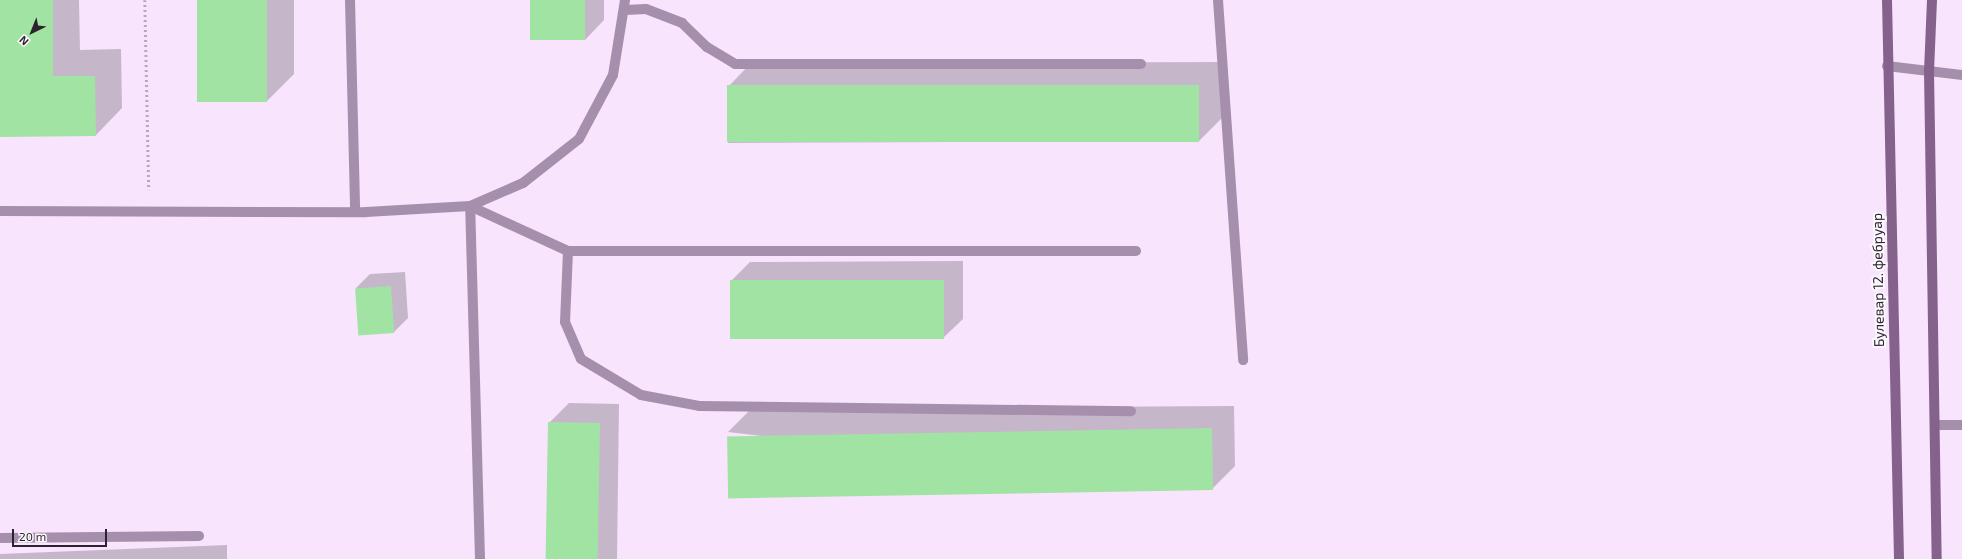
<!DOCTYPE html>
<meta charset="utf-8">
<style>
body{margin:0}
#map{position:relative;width:1962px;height:559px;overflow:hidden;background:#f8e4fd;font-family:"Exo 2",sans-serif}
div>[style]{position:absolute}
.shadow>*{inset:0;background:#0003}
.building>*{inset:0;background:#a1e3a3;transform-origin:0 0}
.path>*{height:2.5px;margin-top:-1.25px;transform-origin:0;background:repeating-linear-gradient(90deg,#b8a7bc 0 2px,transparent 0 5px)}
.lane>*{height:10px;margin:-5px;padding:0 5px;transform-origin:5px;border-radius:5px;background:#a68fac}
.street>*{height:10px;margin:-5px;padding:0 5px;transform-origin:5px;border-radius:5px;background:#a68fac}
.secondary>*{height:10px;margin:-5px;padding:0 5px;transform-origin:5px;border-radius:5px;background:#84628c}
span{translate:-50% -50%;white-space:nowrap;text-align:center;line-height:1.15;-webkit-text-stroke:4px #fcf7fd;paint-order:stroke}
.street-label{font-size:14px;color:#2c232e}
.north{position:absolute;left:12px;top:12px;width:40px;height:40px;-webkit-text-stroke:3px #fcf7fd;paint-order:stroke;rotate:223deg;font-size:11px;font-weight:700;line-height:16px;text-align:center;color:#2c232e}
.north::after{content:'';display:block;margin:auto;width:14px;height:18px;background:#2c232e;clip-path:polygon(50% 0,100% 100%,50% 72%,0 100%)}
.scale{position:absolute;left:12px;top:529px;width:95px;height:18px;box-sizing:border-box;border:2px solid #2c232e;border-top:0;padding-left:5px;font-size:12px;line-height:14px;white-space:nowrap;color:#2c232e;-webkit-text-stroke:3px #fcf7fd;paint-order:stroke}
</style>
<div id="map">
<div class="shadow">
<div style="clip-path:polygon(0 0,79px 0,80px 50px,121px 49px,122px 108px,96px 135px,0 136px)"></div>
<div style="clip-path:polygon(198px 0,294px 0,294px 74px,267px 101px)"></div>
<div style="clip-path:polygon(531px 0,604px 0,604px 20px,585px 40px)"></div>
<div style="clip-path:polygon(1221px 62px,1222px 118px,1199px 141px,728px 143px,728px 87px,750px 64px)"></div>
<div style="clip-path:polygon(963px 261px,963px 319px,943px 338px,732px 339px,731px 281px,750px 262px)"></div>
<div style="clip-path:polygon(405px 272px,408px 318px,394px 332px,356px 288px,370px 274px)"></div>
<div style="clip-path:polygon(569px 403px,619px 404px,617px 559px,548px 559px,549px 423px)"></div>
<div style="clip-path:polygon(1234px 406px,1235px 466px,1212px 489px,728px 432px,751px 409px)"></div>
<div style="clip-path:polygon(227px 545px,227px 559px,0 559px,0 554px)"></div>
</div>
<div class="building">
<div style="clip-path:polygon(0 0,53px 0,53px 76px,95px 76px,96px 136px,0 137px)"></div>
<div style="left:197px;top:0;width:70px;height:102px"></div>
<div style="left:530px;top:0;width:55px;height:40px"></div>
<div style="left:1199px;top:85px;width:57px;height:472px;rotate:90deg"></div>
<div style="left:944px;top:280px;width:59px;height:214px;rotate:90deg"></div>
<div style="left:391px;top:286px;width:47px;height:36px;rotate:86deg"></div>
<div style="left:548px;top:422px;width:52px;height:137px;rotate:1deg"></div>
<div style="left:1212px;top:428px;width:62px;height:485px;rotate:89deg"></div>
</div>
<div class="path">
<div style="left:145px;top:0;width:190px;rotate:88.8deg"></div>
</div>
<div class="lane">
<div style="left:1218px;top:0;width:361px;rotate:86deg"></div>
<div style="left:625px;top:10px;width:21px;rotate:-3deg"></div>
<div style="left:646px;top:9px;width:39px;rotate:21deg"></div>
<div style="left:682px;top:23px;width:35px;rotate:44deg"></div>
<div style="left:707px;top:47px;width:33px;rotate:31deg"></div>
<div style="left:735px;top:64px;width:406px"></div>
<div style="left:366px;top:212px;width:104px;rotate:-3.3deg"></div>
<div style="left:470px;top:206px;width:58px;rotate:-23.5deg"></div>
<div style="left:523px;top:183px;width:71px;rotate:-38.2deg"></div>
<div style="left:579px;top:139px;width:72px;rotate:-62deg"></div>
<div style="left:613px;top:75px;width:76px;rotate:-80.9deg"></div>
<div style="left:568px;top:251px;width:71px;rotate:92.4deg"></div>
<div style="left:565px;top:322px;width:40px;rotate:66.6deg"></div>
<div style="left:581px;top:359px;width:70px;rotate:31deg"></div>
<div style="left:641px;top:395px;width:59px;rotate:10.7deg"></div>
<div style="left:699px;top:406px;width:432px;rotate:0.7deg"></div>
<div style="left:1935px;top:425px;width:27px"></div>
<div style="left:0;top:538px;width:199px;rotate:-0.6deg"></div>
<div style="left:480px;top:559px;width:353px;rotate:-91.6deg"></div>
<div style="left:470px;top:206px;width:108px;rotate:24.7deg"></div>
<div style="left:568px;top:251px;width:568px"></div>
</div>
<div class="street">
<div style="left:350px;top:0;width:212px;rotate:88.6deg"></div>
<div style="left:1887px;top:66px;width:76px;rotate:6.8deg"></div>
<div style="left:0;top:211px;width:366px;rotate:0.2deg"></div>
</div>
<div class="secondary">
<div style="left:1887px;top:0;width:559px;rotate:88.77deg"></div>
<div style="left:1932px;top:0;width:71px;rotate:92.4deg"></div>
<div style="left:1929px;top:71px;width:488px;rotate:89.1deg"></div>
</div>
<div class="street-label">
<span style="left:1878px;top:280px;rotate:-91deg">Булевар 12. фебруар</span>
</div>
<div class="north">N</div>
<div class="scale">20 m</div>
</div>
